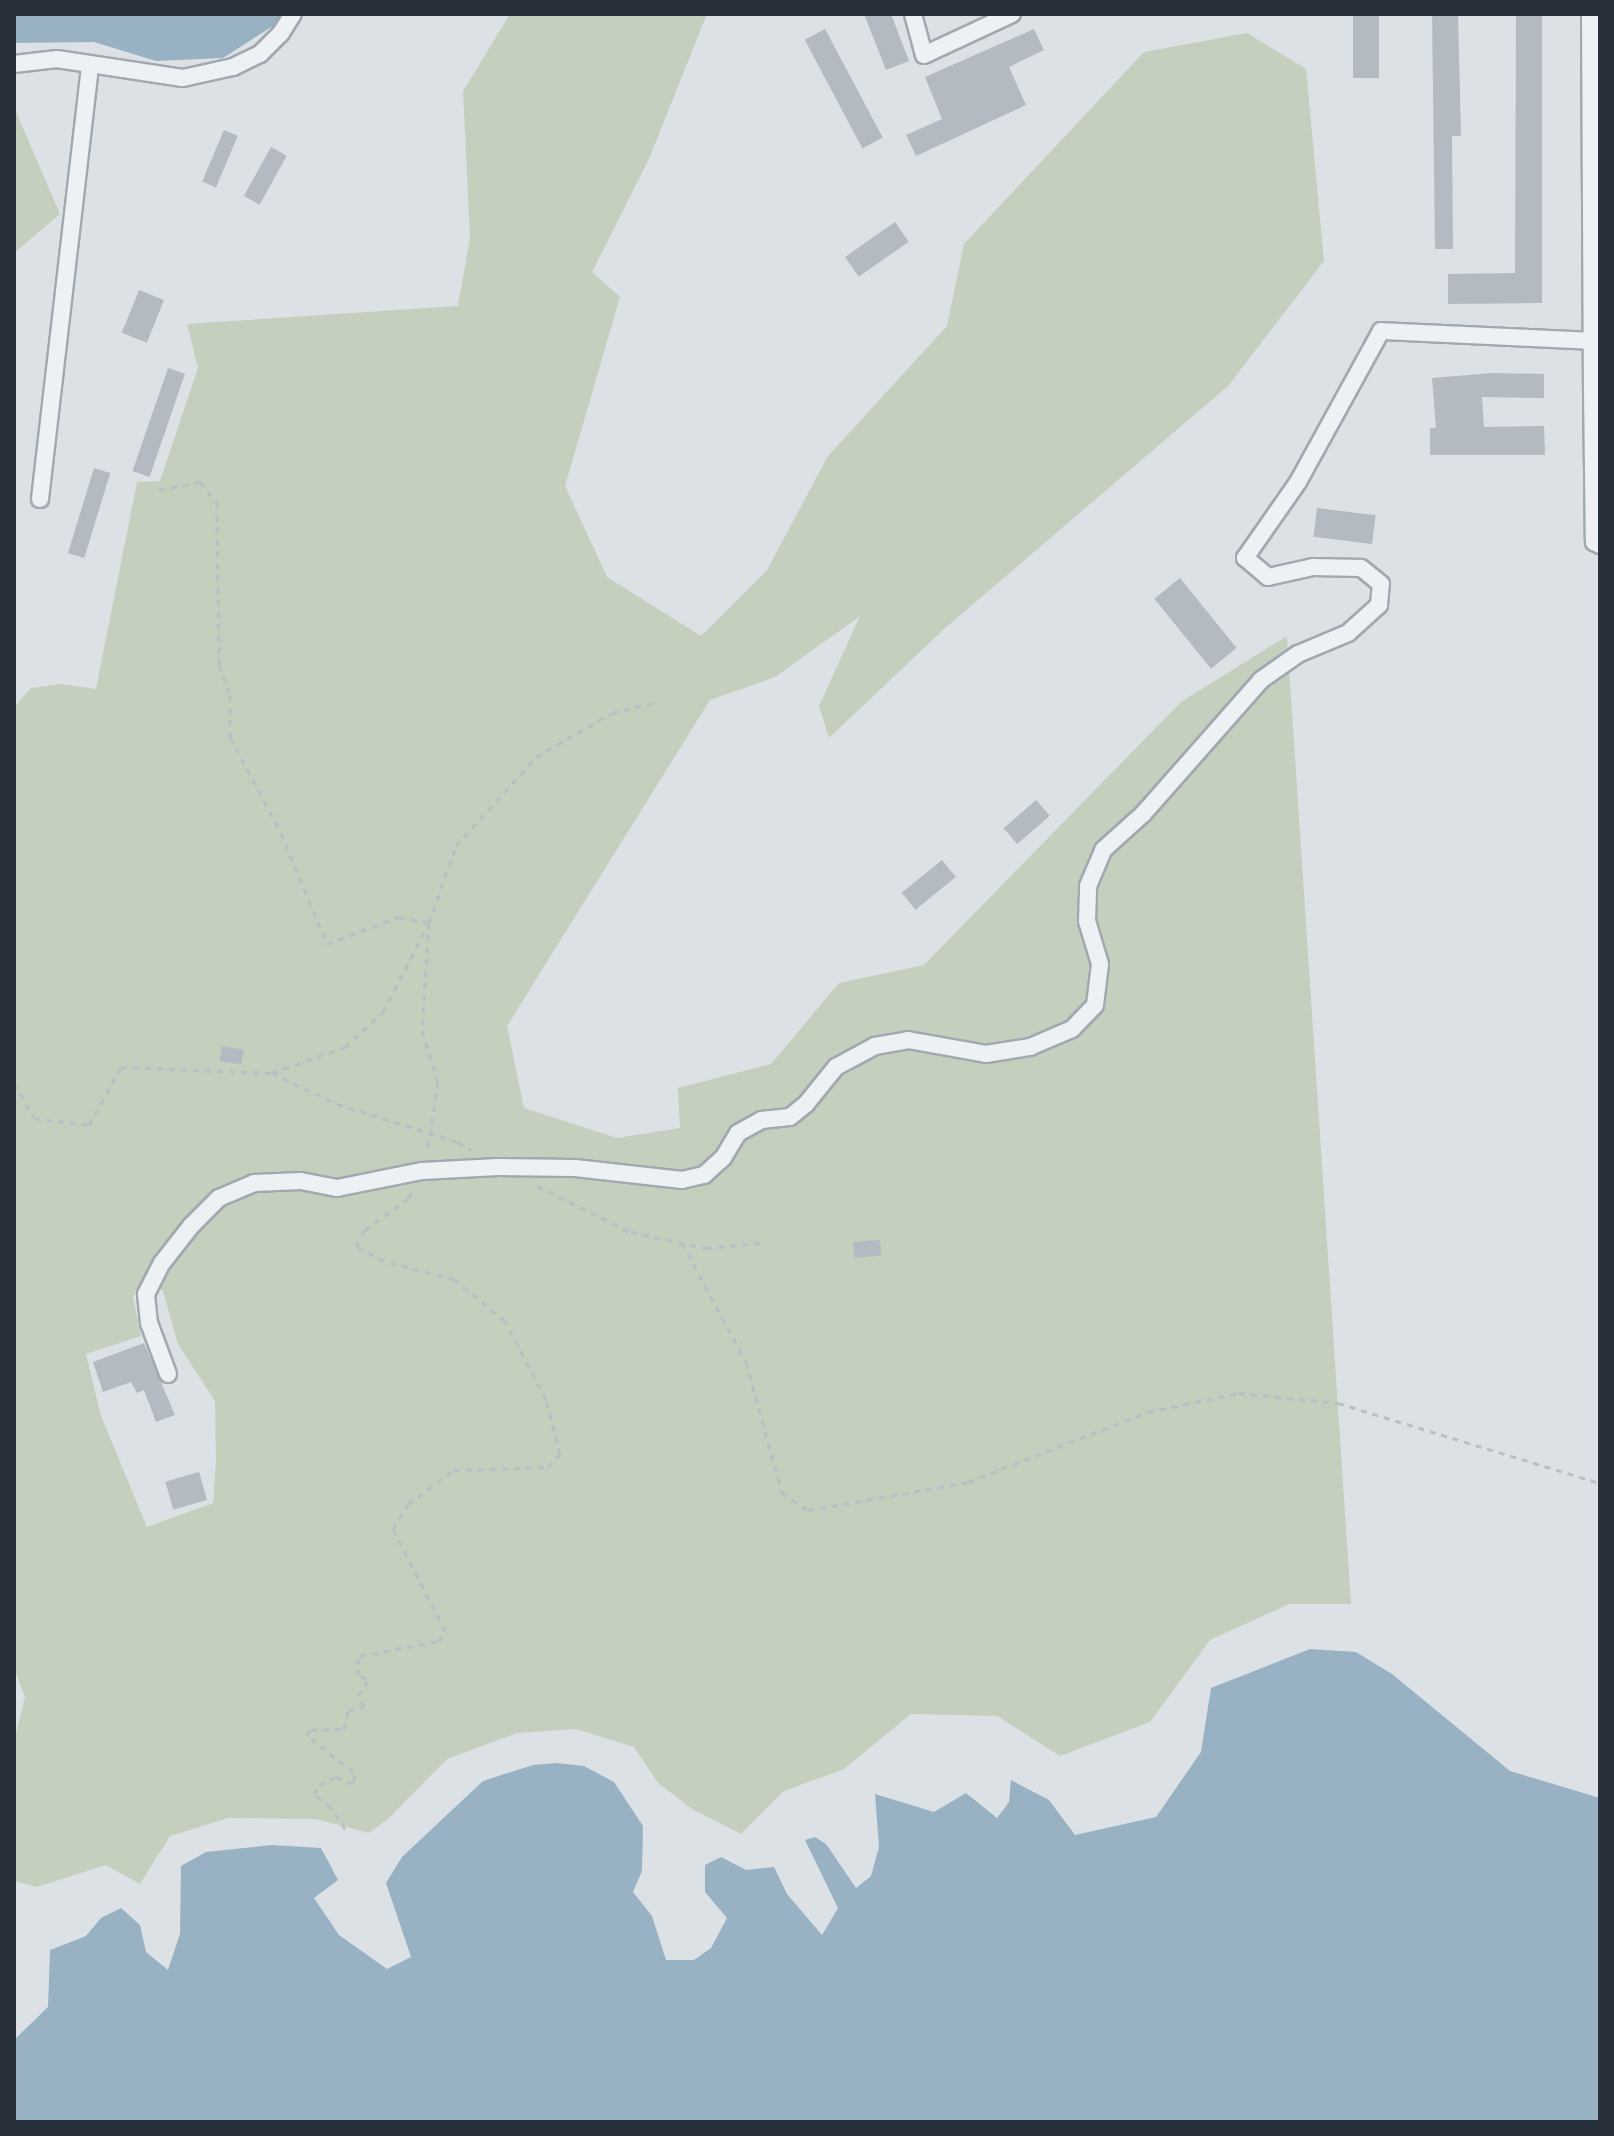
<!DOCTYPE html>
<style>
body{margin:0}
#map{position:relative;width:1614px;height:2136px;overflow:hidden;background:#dce1e5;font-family:Ubuntu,sans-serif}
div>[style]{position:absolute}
.green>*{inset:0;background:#c4cfbd}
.water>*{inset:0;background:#98b2c4}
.building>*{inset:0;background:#b4bac2;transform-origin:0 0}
.path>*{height:3px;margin-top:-1.5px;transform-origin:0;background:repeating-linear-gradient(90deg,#babfc4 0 6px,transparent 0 12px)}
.roads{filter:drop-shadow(2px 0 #a2a8af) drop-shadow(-2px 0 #a2a8af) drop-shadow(0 2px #a2a8af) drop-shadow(0 -2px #a2a8af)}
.minor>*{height:16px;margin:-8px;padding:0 8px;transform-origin:8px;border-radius:8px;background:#eef1f4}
span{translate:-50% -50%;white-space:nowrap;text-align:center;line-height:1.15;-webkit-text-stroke:6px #ebeff3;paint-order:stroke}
.frame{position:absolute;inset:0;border:16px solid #27303b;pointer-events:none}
</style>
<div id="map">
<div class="green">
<div style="clip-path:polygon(evenodd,510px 14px,707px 14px,649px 159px,592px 272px,620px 297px,565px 486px,607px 577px,701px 636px,767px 570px,828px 456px,947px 326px,964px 244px,1144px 52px,1247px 33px,1306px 69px,1324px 261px,1228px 386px,944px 629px,829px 738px,819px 706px,860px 616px,775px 677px,710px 700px,507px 1026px,524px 1108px,617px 1138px,680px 1128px,678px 1088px,771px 1064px,839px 983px,924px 965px,1181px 702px,1287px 636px,1351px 1604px,1289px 1604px,1210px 1640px,1150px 1722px,1060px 1756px,997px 1716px,911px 1714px,844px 1769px,784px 1791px,741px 1834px,692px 1809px,658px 1783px,634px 1747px,576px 1729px,517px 1733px,447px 1759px,389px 1818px,369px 1833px,316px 1819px,228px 1818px,170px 1836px,140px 1884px,106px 1865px,37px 1887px,14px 1881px,14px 1742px,25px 1697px,14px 1668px,14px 707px,31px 688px,62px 684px,96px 689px,137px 482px,160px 481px,198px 368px,187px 324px,458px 306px,470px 238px,463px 91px,510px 14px,145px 1278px,163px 1291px,178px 1344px,215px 1401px,216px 1461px,213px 1503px,147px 1527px,101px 1416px,86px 1354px,141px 1336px,133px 1298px,145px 1278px)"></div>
<div style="clip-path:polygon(14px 107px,60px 214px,14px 253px)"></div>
</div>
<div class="water">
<div style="clip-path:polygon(14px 14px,282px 14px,279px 22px,223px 58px,156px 61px,94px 42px,14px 43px)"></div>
<div style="clip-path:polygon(1310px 1649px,1356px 1652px,1392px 1674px,1510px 1771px,1600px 1798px,1600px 2122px,14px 2122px,14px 2040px,48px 2007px,50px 1950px,86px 1936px,101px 1918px,121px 1908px,140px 1925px,146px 1952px,168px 1970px,180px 1934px,181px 1866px,206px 1852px,272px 1845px,321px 1848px,338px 1880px,314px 1898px,339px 1935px,387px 1969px,411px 1957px,386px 1883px,402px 1857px,483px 1781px,533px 1765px,557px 1763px,584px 1766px,614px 1782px,643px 1826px,642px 1871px,633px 1892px,652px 1916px,666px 1960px,694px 1960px,711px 1948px,727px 1918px,705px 1892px,705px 1865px,721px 1857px,746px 1870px,774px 1867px,787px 1894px,822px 1935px,838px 1908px,805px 1840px,815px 1837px,826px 1844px,856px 1888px,871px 1876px,879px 1847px,875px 1794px,934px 1812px,966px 1793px,997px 1818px,1009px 1802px,1011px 1780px,1049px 1800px,1075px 1835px,1156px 1817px,1201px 1752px,1211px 1688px)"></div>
</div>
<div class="building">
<div style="clip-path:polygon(864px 14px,891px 14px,909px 61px,886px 70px)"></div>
<div style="left:1353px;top:14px;width:26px;height:64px"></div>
<div style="clip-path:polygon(1432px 14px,1458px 14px,1461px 136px,1452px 136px,1453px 249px,1435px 249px)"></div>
<div style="clip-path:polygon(1516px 14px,1542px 14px,1542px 303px,1448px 304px,1448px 274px,1515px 273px)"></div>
<div style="left:825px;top:29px;width:123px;height:23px;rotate:62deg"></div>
<div style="clip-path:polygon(1034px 29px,1044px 50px,1009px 67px,1026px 105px,916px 156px,906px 135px,942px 119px,925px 77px)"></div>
<div style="left:224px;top:130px;width:15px;height:56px;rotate:23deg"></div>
<div style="left:271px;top:147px;width:18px;height:56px;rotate:29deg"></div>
<div style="left:895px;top:222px;width:24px;height:61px;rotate:55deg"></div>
<div style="left:139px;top:290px;width:27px;height:46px;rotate:22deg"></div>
<div style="left:168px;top:368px;width:18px;height:109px;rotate:19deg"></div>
<div style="clip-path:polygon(1492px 373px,1544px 374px,1544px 398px,1482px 397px,1484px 427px,1544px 426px,1545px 455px,1430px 455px,1430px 428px,1436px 428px,1432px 378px)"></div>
<div style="left:94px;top:468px;width:17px;height:89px;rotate:17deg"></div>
<div style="left:1317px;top:508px;width:59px;height:29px;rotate:7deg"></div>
<div style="left:1180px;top:578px;width:90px;height:33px;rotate:51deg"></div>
<div style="left:1036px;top:800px;width:21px;height:43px;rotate:49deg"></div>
<div style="left:942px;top:860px;width:22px;height:52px;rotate:51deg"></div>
<div style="left:222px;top:1046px;width:22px;height:15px;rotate:10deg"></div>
<div style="left:880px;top:1240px;width:16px;height:27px;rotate:86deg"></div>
<div style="clip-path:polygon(144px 1343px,175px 1415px,156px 1422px,144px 1390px,137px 1393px,131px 1382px,103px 1392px,93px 1362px)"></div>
<div style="left:199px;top:1472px;width:29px;height:35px;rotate:74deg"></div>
</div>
<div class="path">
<div style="left:159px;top:490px;width:42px;rotate:-11deg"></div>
<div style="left:200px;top:482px;width:27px;rotate:51deg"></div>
<div style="left:217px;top:503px;width:162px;rotate:89.3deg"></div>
<div style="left:219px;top:665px;width:32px;rotate:70deg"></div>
<div style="left:230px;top:695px;width:42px;rotate:90deg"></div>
<div style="left:230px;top:737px;width:109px;rotate:62deg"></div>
<div style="left:281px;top:833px;width:120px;rotate:67.5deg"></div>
<div style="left:327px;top:944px;width:77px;rotate:-20.6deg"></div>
<div style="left:399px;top:917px;width:31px;rotate:11deg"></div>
<div style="left:429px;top:923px;width:108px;rotate:93.7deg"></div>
<div style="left:422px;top:1031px;width:53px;rotate:72.6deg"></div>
<div style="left:438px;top:1082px;width:73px;rotate:98.7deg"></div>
<div style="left:272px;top:1073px;width:77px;rotate:-19.6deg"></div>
<div style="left:345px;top:1047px;width:52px;rotate:-42.6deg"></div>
<div style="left:383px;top:1012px;width:100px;rotate:-62.7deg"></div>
<div style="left:429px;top:923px;width:82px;rotate:-70.7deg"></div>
<div style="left:456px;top:846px;width:120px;rotate:-48deg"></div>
<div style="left:536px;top:757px;width:88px;rotate:-30.1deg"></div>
<div style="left:612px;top:713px;width:45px;rotate:-14deg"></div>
<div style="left:14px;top:1083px;width:40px;rotate:60.3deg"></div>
<div style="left:34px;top:1118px;width:55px;rotate:7.3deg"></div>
<div style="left:89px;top:1125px;width:66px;rotate:-61.1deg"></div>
<div style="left:121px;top:1067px;width:151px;rotate:2.3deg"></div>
<div style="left:272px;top:1073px;width:72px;rotate:25.5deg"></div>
<div style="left:337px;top:1104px;width:127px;rotate:17.4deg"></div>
<div style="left:458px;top:1142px;width:15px;rotate:32deg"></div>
<div style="left:537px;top:1186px;width:105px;rotate:26.1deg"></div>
<div style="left:631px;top:1232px;width:77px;rotate:12deg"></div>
<div style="left:706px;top:1248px;width:54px;rotate:-5.3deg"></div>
<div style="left:682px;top:1243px;width:135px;rotate:61.7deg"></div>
<div style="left:746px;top:1362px;width:136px;rotate:74.6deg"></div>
<div style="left:782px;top:1493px;width:31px;rotate:33deg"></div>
<div style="left:808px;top:1510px;width:162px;rotate:-9.9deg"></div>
<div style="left:968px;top:1482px;width:193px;rotate:-21.3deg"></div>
<div style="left:1148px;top:1412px;width:93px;rotate:-11.8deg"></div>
<div style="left:1239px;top:1393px;width:100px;rotate:5.8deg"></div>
<div style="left:1338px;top:1403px;width:274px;rotate:17deg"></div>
<div style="left:345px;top:1829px;width:26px;rotate:-122deg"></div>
<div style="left:331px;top:1807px;width:21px;rotate:-143deg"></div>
<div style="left:314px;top:1794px;width:10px;rotate:-61deg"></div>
<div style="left:319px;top:1785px;width:19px;rotate:-25deg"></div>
<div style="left:336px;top:1777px;width:16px;rotate:22deg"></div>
<div style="left:351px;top:1783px;width:5px;rotate:-37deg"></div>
<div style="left:355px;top:1780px;width:8px;rotate:-104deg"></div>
<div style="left:353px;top:1772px;width:60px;rotate:-141deg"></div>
<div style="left:306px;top:1734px;width:6px;rotate:-39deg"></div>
<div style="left:311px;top:1730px;width:33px;rotate:-2deg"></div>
<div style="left:344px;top:1729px;width:18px;rotate:-77deg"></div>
<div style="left:348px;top:1711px;width:17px;rotate:-17deg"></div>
<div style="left:364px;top:1706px;width:13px;rotate:-119deg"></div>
<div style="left:358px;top:1695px;width:11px;rotate:-45deg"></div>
<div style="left:366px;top:1687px;width:8px;rotate:-90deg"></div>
<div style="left:366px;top:1679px;width:8px;rotate:-150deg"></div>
<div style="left:359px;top:1675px;width:11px;rotate:-100deg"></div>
<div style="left:357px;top:1664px;width:9px;rotate:-69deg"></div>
<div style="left:360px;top:1656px;width:80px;rotate:-10.8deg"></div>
<div style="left:439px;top:1641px;width:12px;rotate:-59deg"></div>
<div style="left:445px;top:1631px;width:114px;rotate:-117deg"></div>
<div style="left:393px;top:1529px;width:29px;rotate:-59deg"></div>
<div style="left:408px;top:1504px;width:57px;rotate:-36.5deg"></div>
<div style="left:454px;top:1470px;width:94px;rotate:-1.8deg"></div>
<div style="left:548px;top:1467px;width:18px;rotate:-47deg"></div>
<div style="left:560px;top:1454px;width:57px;rotate:-104.3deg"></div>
<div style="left:546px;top:1399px;width:88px;rotate:-117.7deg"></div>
<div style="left:505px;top:1321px;width:66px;rotate:-140.5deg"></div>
<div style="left:454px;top:1279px;width:72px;rotate:-165.6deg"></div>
<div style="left:384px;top:1261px;width:32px;rotate:-152deg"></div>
<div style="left:356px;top:1246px;width:18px;rotate:-61deg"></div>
<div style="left:365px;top:1230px;width:54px;rotate:-36deg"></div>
<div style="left:409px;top:1198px;width:8px;rotate:-60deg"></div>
</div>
<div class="roads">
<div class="minor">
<div style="left:913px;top:14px;width:42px;rotate:75deg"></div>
<div style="left:924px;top:55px;width:97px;rotate:-25deg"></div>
<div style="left:1590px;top:14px;width:375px;rotate:89.7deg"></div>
<div style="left:1592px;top:389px;width:9px;rotate:32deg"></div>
<div style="left:14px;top:64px;width:43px;rotate:-6.6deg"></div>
<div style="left:57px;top:59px;width:127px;rotate:8.6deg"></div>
<div style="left:183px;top:78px;width:51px;rotate:-12.4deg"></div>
<div style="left:233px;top:67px;width:30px;rotate:-26deg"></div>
<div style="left:260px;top:54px;width:30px;rotate:-45deg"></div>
<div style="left:281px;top:33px;width:22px;rotate:-58deg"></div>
<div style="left:1592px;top:389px;width:153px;rotate:89.3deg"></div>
<div style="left:1594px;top:542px;width:7px;rotate:27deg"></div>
<div style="left:40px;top:499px;width:436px;rotate:-83.4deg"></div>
<div style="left:168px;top:1374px;width:54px;rotate:-110.4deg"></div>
<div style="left:149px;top:1323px;width:29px;rotate:-96deg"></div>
<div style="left:146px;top:1294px;width:35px;rotate:-63deg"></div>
<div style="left:162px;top:1263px;width:47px;rotate:-51.9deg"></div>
<div style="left:191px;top:1226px;width:40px;rotate:-45deg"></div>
<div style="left:219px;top:1198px;width:38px;rotate:-23deg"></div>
<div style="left:254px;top:1183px;width:47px;rotate:-2.4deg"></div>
<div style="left:301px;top:1181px;width:37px;rotate:11deg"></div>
<div style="left:337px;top:1188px;width:87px;rotate:-11.3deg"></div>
<div style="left:422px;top:1171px;width:76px;rotate:-3deg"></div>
<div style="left:498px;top:1167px;width:77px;rotate:0.7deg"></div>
<div style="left:575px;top:1168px;width:108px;rotate:6.4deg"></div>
<div style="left:682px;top:1180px;width:23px;rotate:-13deg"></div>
<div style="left:704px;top:1175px;width:25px;rotate:-42deg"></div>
<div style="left:723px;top:1158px;width:29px;rotate:-59deg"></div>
<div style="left:738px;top:1133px;width:26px;rotate:-29deg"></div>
<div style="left:761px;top:1120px;width:29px;rotate:-6deg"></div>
<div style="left:790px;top:1117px;width:21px;rotate:-39deg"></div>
<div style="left:806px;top:1104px;width:48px;rotate:-51deg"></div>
<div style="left:836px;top:1067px;width:44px;rotate:-28.3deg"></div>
<div style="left:875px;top:1046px;width:34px;rotate:-10deg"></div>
<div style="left:908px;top:1040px;width:79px;rotate:10.2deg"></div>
<div style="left:986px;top:1054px;width:45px;rotate:-9deg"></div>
<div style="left:1030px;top:1047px;width:46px;rotate:-23.2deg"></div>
<div style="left:1072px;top:1029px;width:33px;rotate:-46deg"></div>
<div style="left:1095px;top:1005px;width:41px;rotate:-83deg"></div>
<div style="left:1100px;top:964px;width:45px;rotate:-106.8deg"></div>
<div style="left:1087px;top:921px;width:35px;rotate:-88deg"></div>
<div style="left:1088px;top:886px;width:39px;rotate:-67deg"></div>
<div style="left:1103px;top:850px;width:54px;rotate:-42deg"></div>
<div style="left:1143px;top:814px;width:179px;rotate:-48.6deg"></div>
<div style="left:1261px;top:680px;width:45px;rotate:-35.1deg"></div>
<div style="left:1298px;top:654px;width:54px;rotate:-22.8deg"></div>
<div style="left:1348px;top:633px;width:42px;rotate:-42.1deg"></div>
<div style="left:1379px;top:605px;width:21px;rotate:-85deg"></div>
<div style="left:1381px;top:584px;width:26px;rotate:-141deg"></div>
<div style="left:1361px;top:568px;width:48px;rotate:-178.8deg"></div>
<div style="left:1313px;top:567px;width:46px;rotate:167.5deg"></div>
<div style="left:1268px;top:577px;width:30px;rotate:-140deg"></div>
<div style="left:1245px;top:558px;width:93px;rotate:-55.1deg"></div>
<div style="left:1298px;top:482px;width:172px;rotate:-61.2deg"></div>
<div style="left:1381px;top:331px;width:211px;rotate:2.7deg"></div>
</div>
</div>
<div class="frame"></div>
</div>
